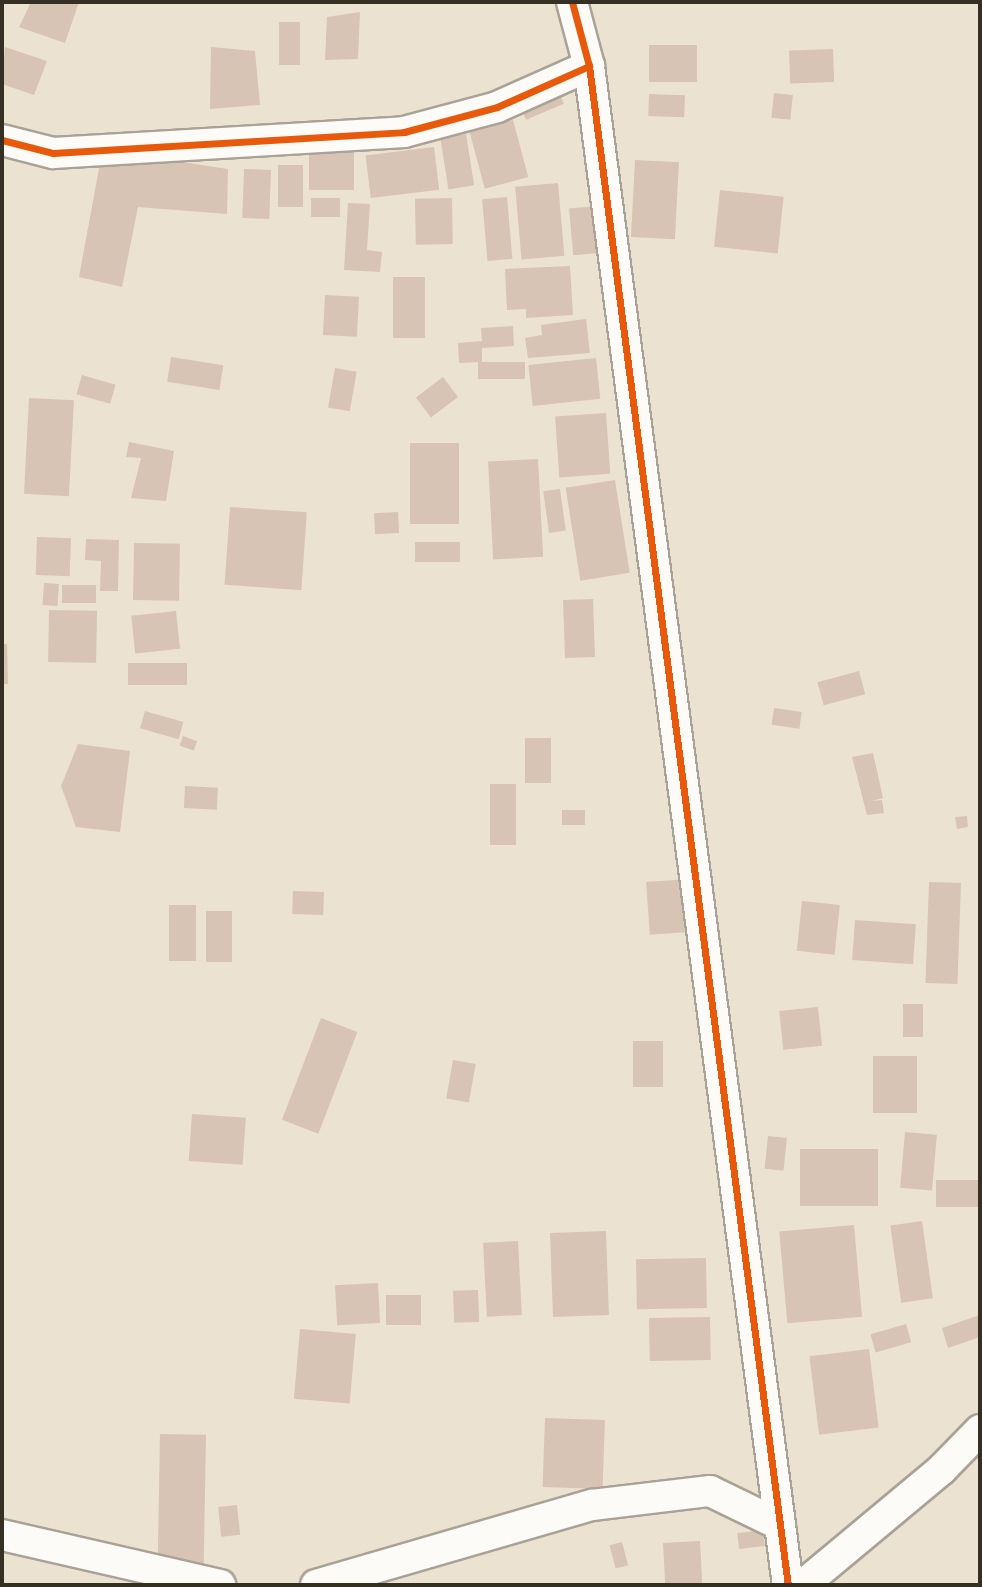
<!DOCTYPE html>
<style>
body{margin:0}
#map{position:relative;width:982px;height:1587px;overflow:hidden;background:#ece2d2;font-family:Raleway,sans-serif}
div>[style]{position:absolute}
.building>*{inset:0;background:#d7c4b4;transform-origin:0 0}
.roads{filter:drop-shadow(2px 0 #aaa296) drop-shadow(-2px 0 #aaa296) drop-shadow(0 2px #aaa296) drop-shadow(0 -2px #aaa296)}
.street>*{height:30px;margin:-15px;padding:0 15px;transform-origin:15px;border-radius:15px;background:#fcfbf8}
.cycleway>*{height:7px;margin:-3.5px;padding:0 3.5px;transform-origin:3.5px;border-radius:3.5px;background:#e8590c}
span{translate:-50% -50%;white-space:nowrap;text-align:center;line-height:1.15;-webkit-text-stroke:6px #fdf2e1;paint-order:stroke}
.frame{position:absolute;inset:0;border:4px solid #352f24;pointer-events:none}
</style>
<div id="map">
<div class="building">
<div style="clip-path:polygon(31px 2px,79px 2px,65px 43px,19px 27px)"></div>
<div style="clip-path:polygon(360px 12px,358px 59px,325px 60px,327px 17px)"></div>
<div style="left:279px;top:22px;width:21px;height:43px"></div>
<div style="left:697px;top:45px;width:37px;height:48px;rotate:90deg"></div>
<div style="clip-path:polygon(5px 47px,47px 61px,34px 95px,2px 84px)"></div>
<div style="clip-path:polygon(211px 47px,255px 51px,260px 105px,210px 109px)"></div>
<div style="left:833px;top:49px;width:33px;height:44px;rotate:88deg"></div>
<div style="left:558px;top:90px;width:15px;height:41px;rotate:67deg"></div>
<div style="left:774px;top:93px;width:19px;height:25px;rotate:6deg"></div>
<div style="left:649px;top:94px;width:36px;height:22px;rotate:2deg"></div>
<div style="left:513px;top:120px;width:59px;height:45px;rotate:75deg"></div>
<div style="left:466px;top:134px;width:52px;height:26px;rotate:81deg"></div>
<div style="left:434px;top:147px;width:43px;height:69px;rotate:83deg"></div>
<div style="left:309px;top:151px;width:45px;height:39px"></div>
<div style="clip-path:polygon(135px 155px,228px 169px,227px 214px,138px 207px,122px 287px,79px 277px,100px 163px)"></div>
<div style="left:635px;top:160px;width:44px;height:77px;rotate:3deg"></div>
<div style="left:278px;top:165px;width:25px;height:42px"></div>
<div style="left:244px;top:169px;width:27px;height:49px;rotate:2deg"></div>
<div style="left:558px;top:183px;width:73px;height:43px;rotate:85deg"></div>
<div style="left:720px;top:190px;width:64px;height:57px;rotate:6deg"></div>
<div style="left:507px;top:197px;width:62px;height:25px;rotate:85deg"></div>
<div style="left:311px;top:198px;width:29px;height:19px"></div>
<div style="left:452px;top:198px;width:46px;height:37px;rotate:89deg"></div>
<div style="clip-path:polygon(348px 203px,370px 204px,367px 250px,382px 252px,380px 272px,344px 270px)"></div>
<div style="left:598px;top:206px;width:47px;height:29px;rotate:85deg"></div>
<div style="clip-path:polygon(570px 266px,573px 315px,526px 318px,526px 309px,507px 310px,505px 269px)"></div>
<div style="left:393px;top:277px;width:32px;height:61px"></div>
<div style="left:325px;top:295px;width:34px;height:40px;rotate:3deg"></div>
<div style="clip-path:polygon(586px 319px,590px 353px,528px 358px,525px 338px,542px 335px,541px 325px)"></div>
<div style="clip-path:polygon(513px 326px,514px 346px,482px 348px,482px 362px,459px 363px,458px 343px,482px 341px,481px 328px)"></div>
<div style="left:171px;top:357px;width:53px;height:25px;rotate:9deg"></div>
<div style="left:596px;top:358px;width:41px;height:68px;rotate:84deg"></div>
<div style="left:525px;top:362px;width:17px;height:47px;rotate:90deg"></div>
<div style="left:335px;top:368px;width:22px;height:40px;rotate:10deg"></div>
<div style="left:82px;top:375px;width:35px;height:20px;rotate:16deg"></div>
<div style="left:443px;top:377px;width:25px;height:34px;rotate:53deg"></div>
<div style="left:29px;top:398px;width:45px;height:96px;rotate:3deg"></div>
<div style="left:606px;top:413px;width:61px;height:51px;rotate:86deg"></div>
<div style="clip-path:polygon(129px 442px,174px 451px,166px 501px,131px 498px,141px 458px,126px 457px)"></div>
<div style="left:410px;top:443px;width:49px;height:81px"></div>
<div style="left:538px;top:459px;width:98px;height:50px;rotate:87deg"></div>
<div style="left:615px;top:480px;width:94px;height:50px;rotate:81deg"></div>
<div style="left:560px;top:489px;width:42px;height:17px;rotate:82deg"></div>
<div style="left:230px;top:507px;width:77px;height:78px;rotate:4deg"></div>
<div style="left:398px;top:512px;width:21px;height:24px;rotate:87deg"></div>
<div style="left:37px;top:537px;width:34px;height:38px;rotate:2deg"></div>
<div style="clip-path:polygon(86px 539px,119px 540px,118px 591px,100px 591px,101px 561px,85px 560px)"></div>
<div style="left:460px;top:542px;width:20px;height:45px;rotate:90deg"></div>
<div style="left:134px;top:543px;width:46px;height:57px;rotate:1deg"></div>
<div style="left:44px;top:583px;width:15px;height:22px;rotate:4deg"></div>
<div style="left:62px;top:585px;width:34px;height:18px"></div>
<div style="left:593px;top:599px;width:58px;height:30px;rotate:88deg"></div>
<div style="left:49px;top:610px;width:48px;height:52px;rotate:1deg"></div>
<div style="left:176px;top:611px;width:38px;height:45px;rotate:84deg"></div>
<div style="clip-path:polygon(2px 644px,7px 644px,8px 684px,2px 684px)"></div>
<div style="left:187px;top:663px;width:22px;height:59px;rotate:90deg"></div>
<div style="left:859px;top:671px;width:24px;height:43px;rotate:75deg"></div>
<div style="left:774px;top:708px;width:28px;height:17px;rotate:8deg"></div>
<div style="left:145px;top:711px;width:40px;height:18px;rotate:16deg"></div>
<div style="left:183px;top:736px;width:15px;height:10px;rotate:20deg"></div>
<div style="left:525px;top:738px;width:26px;height:45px"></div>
<div style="clip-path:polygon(78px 744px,130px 751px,120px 832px,76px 827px,61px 786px)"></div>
<div style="clip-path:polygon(873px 753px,883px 798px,871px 801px,882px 800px,884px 813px,867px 815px,852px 757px)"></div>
<div style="left:490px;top:784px;width:26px;height:61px"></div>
<div style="left:185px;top:786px;width:33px;height:22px;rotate:3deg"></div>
<div style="left:562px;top:810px;width:23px;height:15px"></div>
<div style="clip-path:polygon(967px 816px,968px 827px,957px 829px,955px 817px)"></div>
<div style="left:703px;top:878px;width:53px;height:57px;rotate:86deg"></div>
<div style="left:929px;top:882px;width:32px;height:101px;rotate:2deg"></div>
<div style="left:293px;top:891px;width:31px;height:23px;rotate:2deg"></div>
<div style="left:802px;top:901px;width:38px;height:50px;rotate:6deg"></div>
<div style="left:169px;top:905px;width:27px;height:56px"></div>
<div style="left:206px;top:911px;width:26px;height:51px"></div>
<div style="left:855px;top:920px;width:61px;height:40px;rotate:4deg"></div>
<div style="left:903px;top:1004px;width:20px;height:33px"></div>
<div style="left:818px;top:1007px;width:39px;height:39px;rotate:84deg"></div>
<div style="left:321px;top:1018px;width:39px;height:109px;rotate:21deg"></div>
<div style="left:663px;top:1041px;width:46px;height:30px;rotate:90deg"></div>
<div style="left:873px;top:1056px;width:44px;height:57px"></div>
<div style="left:453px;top:1060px;width:23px;height:39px;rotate:10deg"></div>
<div style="left:192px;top:1114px;width:54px;height:47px;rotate:4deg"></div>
<div style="left:905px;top:1132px;width:32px;height:56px;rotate:5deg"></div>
<div style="left:768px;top:1136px;width:19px;height:33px;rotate:6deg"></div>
<div style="left:878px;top:1149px;width:57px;height:78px;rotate:90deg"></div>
<div style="left:980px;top:1180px;width:27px;height:44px;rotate:90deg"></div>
<div style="left:922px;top:1221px;width:78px;height:32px;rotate:82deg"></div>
<div style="left:854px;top:1225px;width:92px;height:75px;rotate:85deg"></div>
<div style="left:606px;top:1231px;width:84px;height:56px;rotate:88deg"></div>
<div style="left:518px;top:1241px;width:74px;height:35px;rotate:87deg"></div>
<div style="left:706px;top:1258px;width:50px;height:70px;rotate:89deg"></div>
<div style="left:378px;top:1283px;width:40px;height:43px;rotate:87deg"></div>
<div style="left:478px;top:1290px;width:32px;height:25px;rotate:88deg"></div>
<div style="left:386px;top:1295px;width:35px;height:30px"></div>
<div style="clip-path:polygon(980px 1315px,980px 1337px,948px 1348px,942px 1328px)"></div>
<div style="left:710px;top:1317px;width:43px;height:61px;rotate:89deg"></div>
<div style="left:906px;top:1324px;width:19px;height:37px;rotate:74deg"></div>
<div style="left:300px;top:1329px;width:56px;height:70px;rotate:5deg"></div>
<div style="left:869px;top:1349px;width:79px;height:60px;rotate:83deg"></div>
<div style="left:545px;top:1418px;width:60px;height:69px;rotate:2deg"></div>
<div style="left:160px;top:1434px;width:46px;height:130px;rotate:1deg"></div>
<div style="left:237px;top:1505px;width:30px;height:19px;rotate:84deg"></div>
<div style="left:763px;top:1530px;width:16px;height:26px;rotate:83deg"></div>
<div style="left:700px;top:1541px;width:44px;height:37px;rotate:87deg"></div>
<div style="left:622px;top:1542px;width:24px;height:13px;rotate:75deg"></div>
</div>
<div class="roads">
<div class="street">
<div style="left:572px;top:2px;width:66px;rotate:75.1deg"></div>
<div style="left:589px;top:66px;width:1532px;rotate:82.54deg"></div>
<div style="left:2px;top:140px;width:53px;rotate:14.3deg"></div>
<div style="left:53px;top:153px;width:352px;rotate:-3.4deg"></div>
<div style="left:404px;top:132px;width:96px;rotate:-15deg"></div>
<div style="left:497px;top:107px;width:101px;rotate:-24deg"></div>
<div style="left:2px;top:1535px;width:224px;rotate:12.9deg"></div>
<div style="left:316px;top:1585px;width:287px;rotate:-16.2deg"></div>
<div style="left:592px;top:1505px;width:119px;rotate:-6.8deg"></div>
<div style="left:710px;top:1491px;width:78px;rotate:25.9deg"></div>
<div style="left:803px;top:1585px;width:180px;rotate:-39.8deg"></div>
<div style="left:941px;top:1470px;width:56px;rotate:-45.7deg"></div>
</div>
</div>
<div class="cycleway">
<div style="left:572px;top:2px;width:66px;rotate:75.1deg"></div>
<div style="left:589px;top:66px;width:1532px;rotate:82.54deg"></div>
<div style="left:2px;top:140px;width:53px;rotate:14.3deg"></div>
<div style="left:53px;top:153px;width:352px;rotate:-3.4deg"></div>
<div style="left:404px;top:132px;width:96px;rotate:-15deg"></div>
<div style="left:497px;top:107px;width:101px;rotate:-24deg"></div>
</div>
<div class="frame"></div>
</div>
